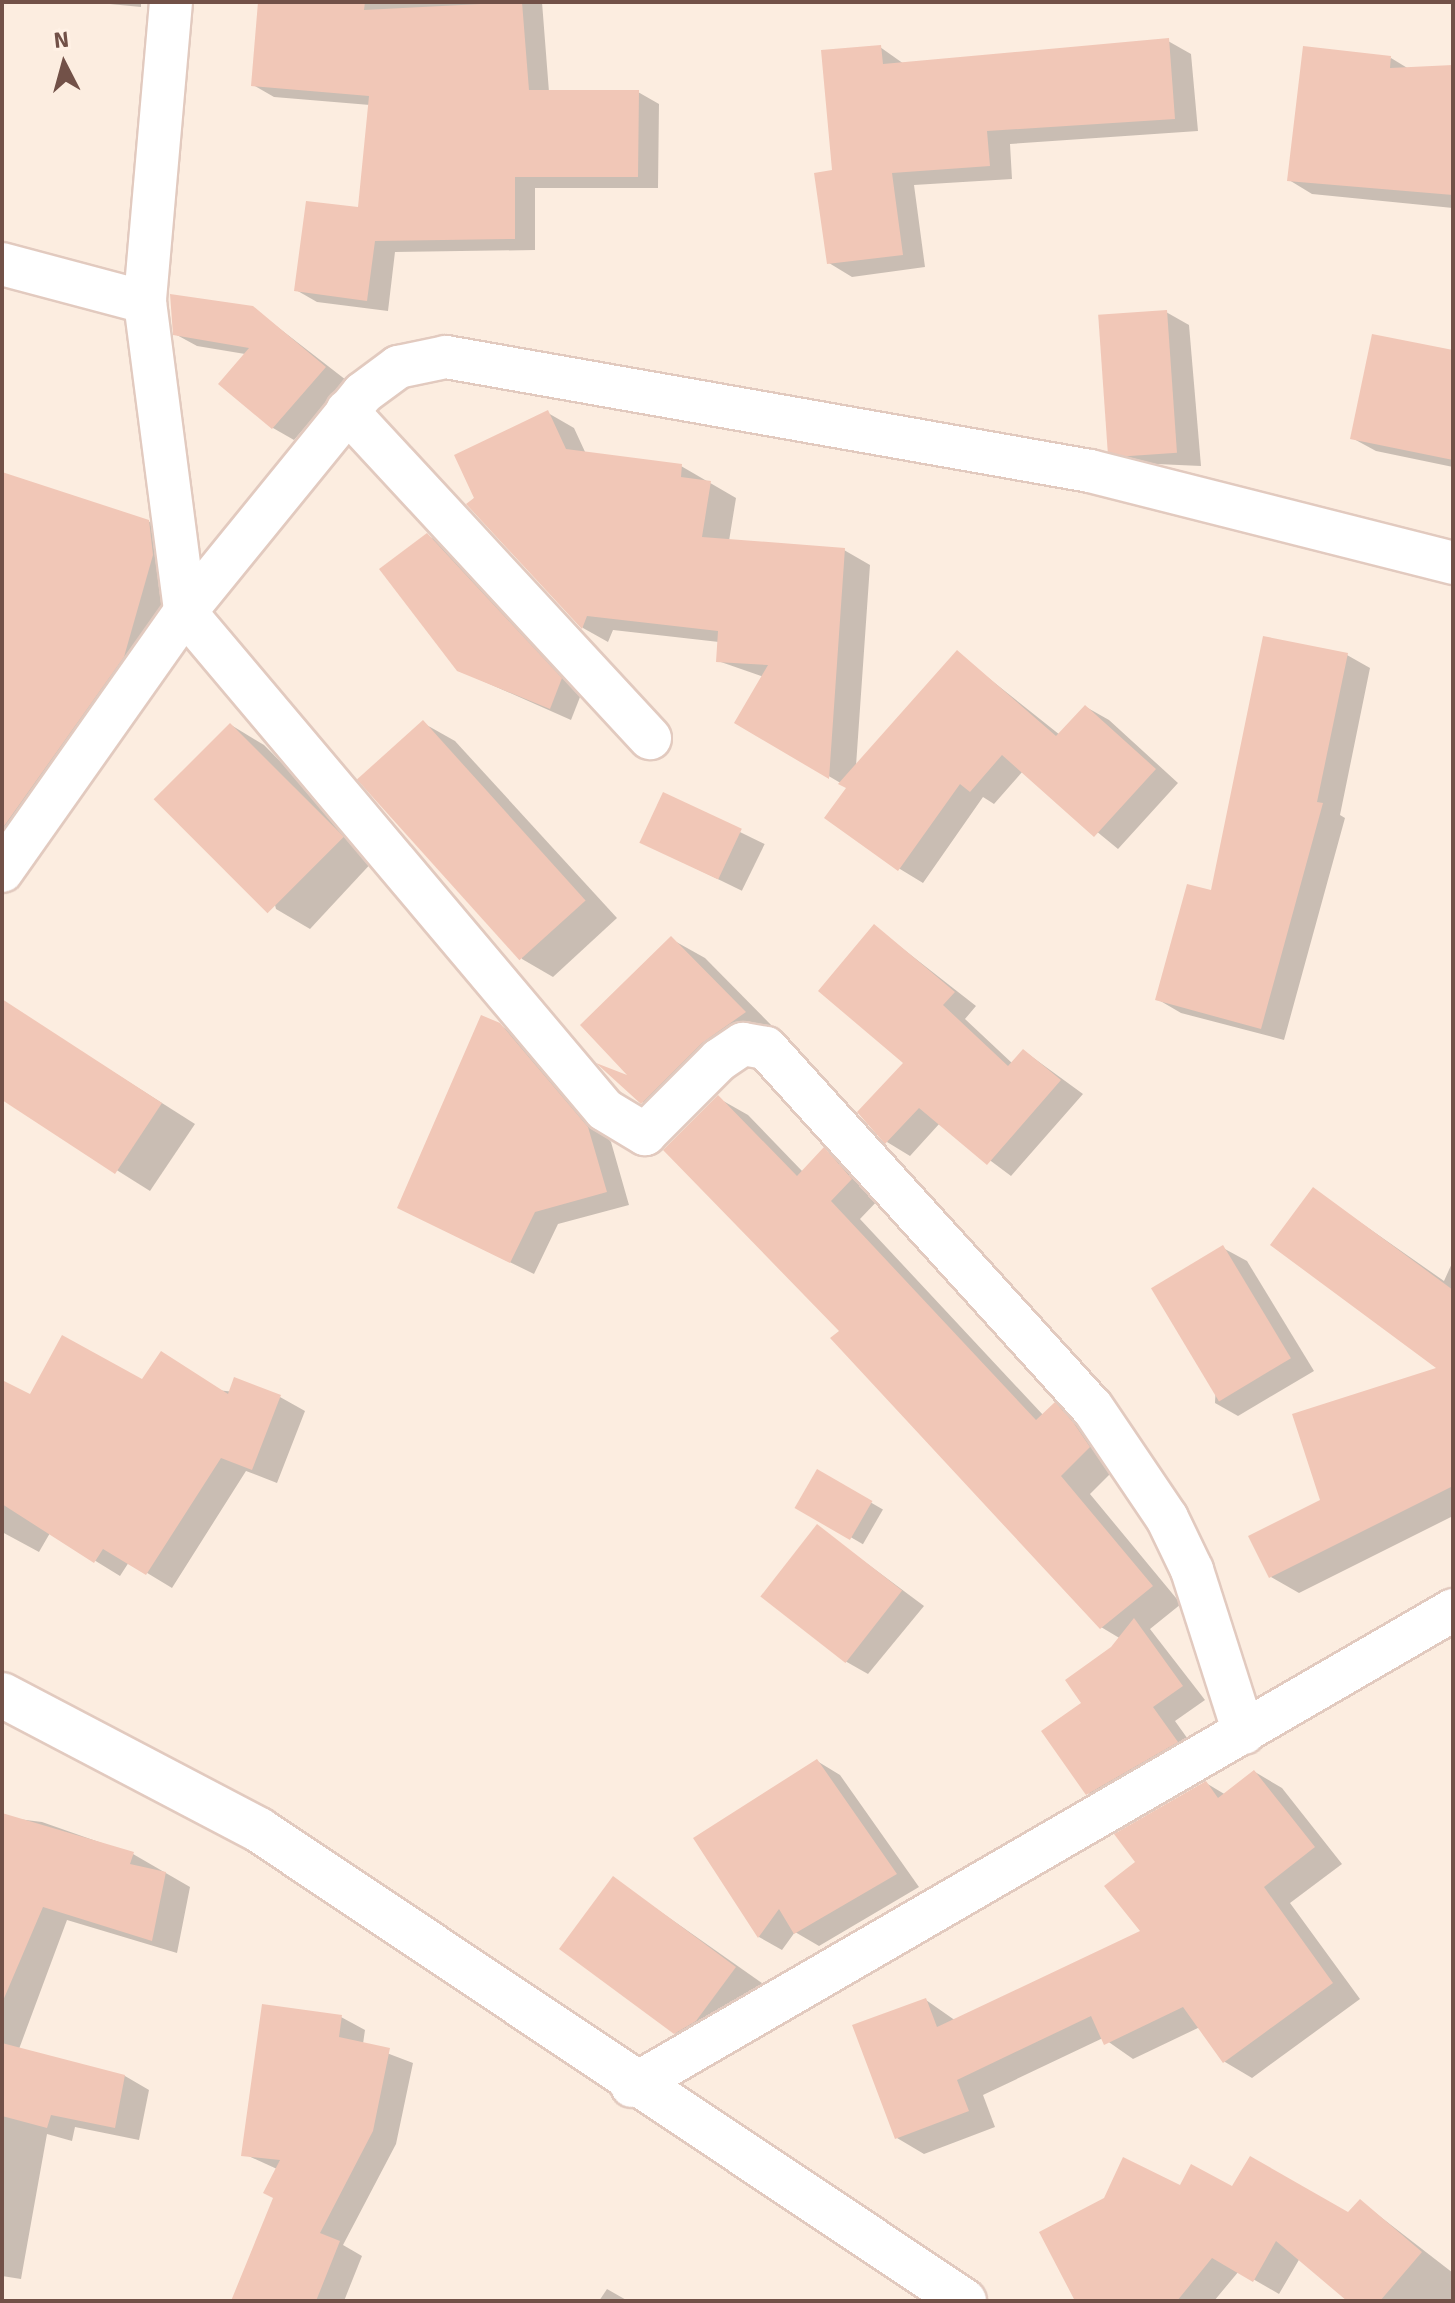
<!DOCTYPE html>
<style>
body{margin:0}
#map{position:relative;width:1455px;height:2303px;overflow:hidden;background:#fcede0;font-family:Signika,sans-serif}
div>[style]{position:absolute}
.shadow>*{inset:0;background:#0003;transform-origin:0 0}
.building>*{inset:0;background:#f1c7b7;transform-origin:0 0}
.roads{filter:drop-shadow(2px 0 #e2cabf) drop-shadow(-2px 0 #e2cabf) drop-shadow(0 2px #e2cabf) drop-shadow(0 -2px #e2cabf)}
.minor>*{height:42px;margin:-21px;padding:0 21px;transform-origin:21px;border-radius:21px;background:#fff}
.tertiary>*{height:44px;margin:-22px;padding:0 22px;transform-origin:22px;border-radius:22px;background:#fff}
span{translate:-50% -50%;white-space:nowrap;text-align:center;line-height:1.15;-webkit-text-stroke:6px #fff1e5;paint-order:stroke}
.frame{position:absolute;inset:0;border:4px solid #725148;pointer-events:none}
.north{position:absolute;left:24px;top:24px;width:80px;height:80px;-webkit-text-stroke:6px #fff1e5;paint-order:stroke;rotate:354deg;font-size:22px;font-weight:700;line-height:32px;text-align:center;color:#725148}
.north::after{content:'';display:block;margin:auto;width:28px;height:36px;background:#725148;clip-path:polygon(50% 0,100% 100%,50% 72%,0 100%)}
</style>
<div id="map">
<div class="shadow">
<div style="clip-path:polygon(89px 2px,141px 2px,141px 7px)"></div>
<div style="clip-path:polygon(259px 2px,542px 2px,549px 92px,638px 92px,659px 104px,658px 188px,535px 188px,535px 250px,395px 252px,388px 311px,317px 302px,296px 290px,360px 209px,370px 105px,274px 97px,253px 85px)"></div>
<div style="clip-path:polygon(1168px 41px,1191px 54px,1198px 131px,1010px 144px,1012px 179px,914px 185px,925px 267px,852px 277px,829px 263px,834px 172px,880px 47px,904px 64px)"></div>
<div style="clip-path:polygon(1391px 58px,1409px 69px,1453px 67px,1453px 208px,1312px 194px,1289px 180px)"></div>
<div style="clip-path:polygon(253px 308px,346px 380px,294px 440px,273px 428px,245px 354px,197px 346px,175px 334px)"></div>
<div style="clip-path:polygon(1166px 312px,1189px 325px,1201px 466px,1134px 463px,1111px 450px)"></div>
<div style="clip-path:polygon(1453px 352px,1453px 467px,1376px 451px,1352px 438px)"></div>
<div style="clip-path:polygon(548px 413px,574px 428px,586px 454px,681px 466px,736px 498px,729px 541px,844px 550px,870px 565px,856px 766px,957px 653px,1060px 735px,1086px 707px,1109px 720px,1178px 783px,1118px 849px,1023px 771px,994px 804px,983px 797px,923px 883px,900px 869px,827px 818px,849px 788px,737px 722px,764px 677px,718px 661px,719px 642px,613px 630px,608px 642px,583px 628px,469px 504px)"></div>
<div style="clip-path:polygon(2px 509px,148px 521px,177px 538px,152px 674px,2px 844px)"></div>
<div style="clip-path:polygon(427px 535px,449px 548px,582px 692px,571px 720px,458px 670px)"></div>
<div style="clip-path:polygon(1347px 655px,1370px 668px,1340px 815px,1345px 818px,1284px 1040px,1181px 1013px,1157px 999px)"></div>
<div style="clip-path:polygon(423px 723px,455px 741px,617px 918px,553px 977px,522px 959px)"></div>
<div style="clip-path:polygon(231px 725px,264px 745px,376px 858px,310px 929px,276px 909px)"></div>
<div style="left:664px;top:795px;width:112px;height:52px;rotate:26deg"></div>
<div style="clip-path:polygon(875px 927px,976px 1006px,965px 1019px,1013px 1064px,1024px 1051px,1083px 1094px,1011px 1176px,940px 1123px,910px 1156px,887px 1142px,906px 1063px)"></div>
<div style="clip-path:polygon(671px 939px,705px 958px,778px 1032px,676px 1122px,642px 1102px,635px 1081px)"></div>
<div style="clip-path:polygon(14px 1009px,195px 1124px,150px 1191px,2px 1098px,2px 1027px)"></div>
<div style="clip-path:polygon(499px 1025px,524px 1039px,611px 1142px,629px 1205px,558px 1224px,534px 1274px,399px 1208px)"></div>
<div style="clip-path:polygon(718px 1098px,748px 1115px,803px 1172px,824px 1150px,854px 1167px,881px 1197px,860px 1219px,1044px 1416px,1055px 1404px,1085px 1422px,1119px 1465px,1090px 1494px,1181px 1604px,1150px 1629px,1205px 1700px,1175px 1721px,1200px 1756px,1111px 1807px,1088px 1793px,1084px 1703px,1121px 1639px,1101px 1627px,842px 1331px)"></div>
<div style="clip-path:polygon(1314px 1190px,1444px 1281px,1453px 1261px,1453px 1516px,1299px 1593px,1271px 1577px,1322px 1501px,1441px 1369px)"></div>
<div style="clip-path:polygon(1223px 1248px,1247px 1261px,1314px 1371px,1238px 1416px,1215px 1403px)"></div>
<div style="clip-path:polygon(143px 1382px,280px 1397px,305px 1411px,277px 1483px,246px 1471px,172px 1588px,129px 1562px,120px 1576px,50px 1533px,39px 1552px,2px 1532px,2px 1383px,30px 1397px)"></div>
<div style="left:818px;top:1472px;width:75px;height:40px;rotate:30deg"></div>
<div style="clip-path:polygon(818px 1527px,924px 1606px,868px 1674px,845px 1661px)"></div>
<div style="clip-path:polygon(817px 1761px,840px 1775px,919px 1887px,819px 1946px,795px 1932px,782px 1950px,759px 1937px,696px 1839px)"></div>
<div style="clip-path:polygon(1255px 1772px,1282px 1788px,1342px 1864px,1290px 1903px,1360px 1999px,1252px 2078px,1225px 2062px,1200px 2027px,1133px 2059px,1103px 2038px,983px 2095px,995px 2127px,924px 2154px,897px 2138px,926px 2000px,956px 2021px,1143px 1932px,1137px 1863px,1206px 1783px,1226px 1795px)"></div>
<div style="clip-path:polygon(2px 1817px,42px 1822px,133px 1854px,190px 1887px,177px 1953px,67px 1920px,19px 2049px,125px 2076px,149px 2090px,139px 2140px,75px 2127px,72px 2141px,47px 2134px,21px 2279px,2px 2276px)"></div>
<div style="clip-path:polygon(614px 1879px,769px 1988px,710px 2052px,675px 2032px)"></div>
<div style="clip-path:polygon(341px 2017px,365px 2030px,363px 2044px,413px 2063px,396px 2144px,343px 2245px,362px 2256px,344px 2301px,234px 2301px,275px 2198px,277px 2169px,244px 2154px)"></div>
<div style="clip-path:polygon(1181px 2187px,1233px 2189px,1348px 2215px,1360px 2201px,1453px 2273px,1453px 2301px,1350px 2301px,1300px 2258px,1279px 2294px,1239px 2271px,1214px 2301px,1085px 2301px)"></div>
<div style="clip-path:polygon(607px 2289px,628px 2301px,599px 2301px)"></div>
</div>
<div class="building">
<div style="clip-path:polygon(258px 2px,365px 2px,364px 10px,522px 2px,529px 90px,639px 90px,638px 177px,515px 177px,515px 239px,375px 241px,367px 301px,294px 291px,306px 201px,358px 207px,369px 96px,251px 86px)"></div>
<div style="clip-path:polygon(1169px 38px,1175px 119px,987px 131px,990px 166px,892px 173px,903px 255px,827px 264px,814px 173px,832px 170px,821px 50px,881px 45px,883px 64px)"></div>
<div style="clip-path:polygon(1303px 46px,1391px 56px,1390px 68px,1453px 65px,1453px 195px,1287px 181px)"></div>
<div style="clip-path:polygon(170px 294px,253px 306px,326px 367px,272px 429px,218px 384px,249px 348px,173px 335px)"></div>
<div style="left:1167px;top:310px;width:143px;height:69px;rotate:86deg"></div>
<div style="clip-path:polygon(1372px 334px,1453px 350px,1453px 460px,1350px 439px)"></div>
<div style="clip-path:polygon(548px 410px,566px 449px,682px 464px,681px 477px,711px 481px,702px 537px,845px 548px,829px 779px,734px 723px,768px 665px,716px 662px,718px 631px,587px 616px,582px 629px,466px 504px,474px 498px,454px 455px)"></div>
<div style="clip-path:polygon(2px 472px,149px 520px,153px 555px,124px 657px,2px 829px)"></div>
<div style="clip-path:polygon(427px 533px,562px 678px,550px 709px,457px 671px,379px 569px)"></div>
<div style="clip-path:polygon(1263px 636px,1348px 653px,1317px 802px,1323px 803px,1261px 1029px,1155px 1000px,1187px 884px,1211px 890px)"></div>
<div style="clip-path:polygon(957px 650px,1056px 736px,1085px 705px,1156px 769px,1094px 837px,1002px 755px,970px 792px,960px 784px,898px 871px,824px 818px,846px 788px,838px 784px)"></div>
<div style="left:423px;top:720px;width:243px;height:89px;rotate:48deg"></div>
<div style="left:230px;top:723px;width:161px;height:108px;rotate:45deg"></div>
<div style="left:663px;top:792px;width:87px;height:56px;rotate:25deg"></div>
<div style="clip-path:polygon(874px 924px,955px 992px,943px 1005px,1008px 1066px,1023px 1049px,1061px 1080px,987px 1165px,919px 1108px,885px 1144px,857px 1112px,903px 1063px,818px 991px)"></div>
<div style="clip-path:polygon(671px 936px,746px 1012px,702px 1043px,641px 1104px,596px 1063px,627px 1075px,580px 1025px)"></div>
<div style="clip-path:polygon(2px 999px,162px 1103px,115px 1174px,2px 1100px)"></div>
<div style="clip-path:polygon(481px 1015px,500px 1023px,588px 1127px,607px 1192px,535px 1212px,510px 1263px,397px 1208px)"></div>
<div style="clip-path:polygon(718px 1095px,797px 1176px,824px 1147px,852px 1179px,831px 1201px,1036px 1420px,1055px 1402px,1073px 1422px,1090px 1447px,1061px 1476px,1153px 1586px,1100px 1629px,830px 1338px,839px 1331px,663px 1150px)"></div>
<div style="clip-path:polygon(1313px 1187px,1453px 1290px,1453px 1486px,1269px 1578px,1248px 1536px,1320px 1500px,1292px 1414px,1436px 1368px,1270px 1245px)"></div>
<div style="left:1223px;top:1245px;width:132px;height:84px;rotate:59deg"></div>
<div style="clip-path:polygon(62px 1335px,142px 1379px,161px 1351px,228px 1394px,234px 1377px,281px 1395px,252px 1470px,221px 1458px,146px 1575px,103px 1549px,94px 1563px,2px 1504px,2px 1380px,30px 1394px)"></div>
<div style="left:817px;top:1469px;width:64px;height:45px;rotate:30deg"></div>
<div style="left:817px;top:1524px;width:108px;height:92px;rotate:38deg"></div>
<div style="clip-path:polygon(1134px 1618px,1183px 1686px,1153px 1707px,1178px 1742px,1086px 1795px,1041px 1731px,1081px 1703px,1065px 1680px,1111px 1647px)"></div>
<div style="clip-path:polygon(817px 1759px,897px 1874px,794px 1934px,779px 1909px,758px 1938px,693px 1838px)"></div>
<div style="clip-path:polygon(1254px 1770px,1315px 1847px,1264px 1887px,1333px 1983px,1223px 2063px,1183px 2007px,1104px 2045px,1091px 2016px,957px 2080px,969px 2111px,895px 2139px,852px 2025px,926px 1998px,937px 2027px,1140px 1931px,1104px 1886px,1135px 1862px,1114px 1834px,1206px 1781px,1218px 1798px)"></div>
<div style="clip-path:polygon(2px 1813px,134px 1852px,130px 1864px,166px 1872px,152px 1941px,43px 1907px,2px 2003px)"></div>
<div style="clip-path:polygon(613px 1876px,736px 1967px,696px 2021px,674px 2034px,559px 1949px)"></div>
<div style="clip-path:polygon(262px 2004px,342px 2015px,339px 2037px,390px 2048px,373px 2131px,320px 2233px,340px 2241px,316px 2301px,231px 2301px,273px 2198px,263px 2193px,280px 2160px,241px 2156px)"></div>
<div style="clip-path:polygon(2px 2043px,125px 2075px,115px 2128px,51px 2115px,47px 2128px,2px 2116px)"></div>
<div style="clip-path:polygon(1250px 2156px,1348px 2212px,1360px 2199px,1422px 2252px,1380px 2301px,1347px 2301px,1276px 2241px,1253px 2282px,1212px 2258px,1177px 2301px,1075px 2301px,1039px 2232px,1104px 2198px,1123px 2157px,1180px 2185px,1191px 2164px,1232px 2186px)"></div>
</div>
<div class="roads">
<div class="minor">
<div style="left:171px;top:2px;width:301px;rotate:95deg"></div>
<div style="left:145px;top:302px;width:313px;rotate:82.6deg"></div>
<div style="left:185px;top:612px;width:651px;rotate:49.86deg"></div>
<div style="left:605px;top:1110px;width:47px;rotate:31deg"></div>
<div style="left:645px;top:1134px;width:105px;rotate:-45deg"></div>
<div style="left:719px;top:1060px;width:29px;rotate:-34deg"></div>
<div style="left:743px;top:1044px;width:23px;rotate:10deg"></div>
<div style="left:766px;top:1048px;width:485px;rotate:47.8deg"></div>
<div style="left:1092px;top:1407px;width:134px;rotate:56deg"></div>
<div style="left:1167px;top:1518px;width:58px;rotate:64.3deg"></div>
<div style="left:1192px;top:1570px;width:171px;rotate:72.3deg"></div>
<div style="left:2px;top:264px;width:148px;rotate:14.9deg"></div>
<div style="left:347px;top:411px;width:446px;rotate:47.2deg"></div>
<div style="left:2px;top:871px;width:317px;rotate:-54.8deg"></div>
<div style="left:185px;top:612px;width:282px;rotate:-50.9deg"></div>
<div style="left:363px;top:393px;width:44px;rotate:-36.6deg"></div>
<div style="left:398px;top:367px;width:49px;rotate:-11.8deg"></div>
<div style="left:446px;top:357px;width:654px;rotate:10.04deg"></div>
<div style="left:1090px;top:471px;width:374px;rotate:14.2deg"></div>
<div style="left:632px;top:2086px;width:949px;rotate:-30.1deg"></div>
</div>
<div class="tertiary">
<div style="left:2px;top:1695px;width:290px;rotate:27.7deg"></div>
<div style="left:259px;top:1830px;width:848px;rotate:33.75deg"></div>
</div>
</div>
<div class="frame"></div>
<div class="north">N</div>
</div>
